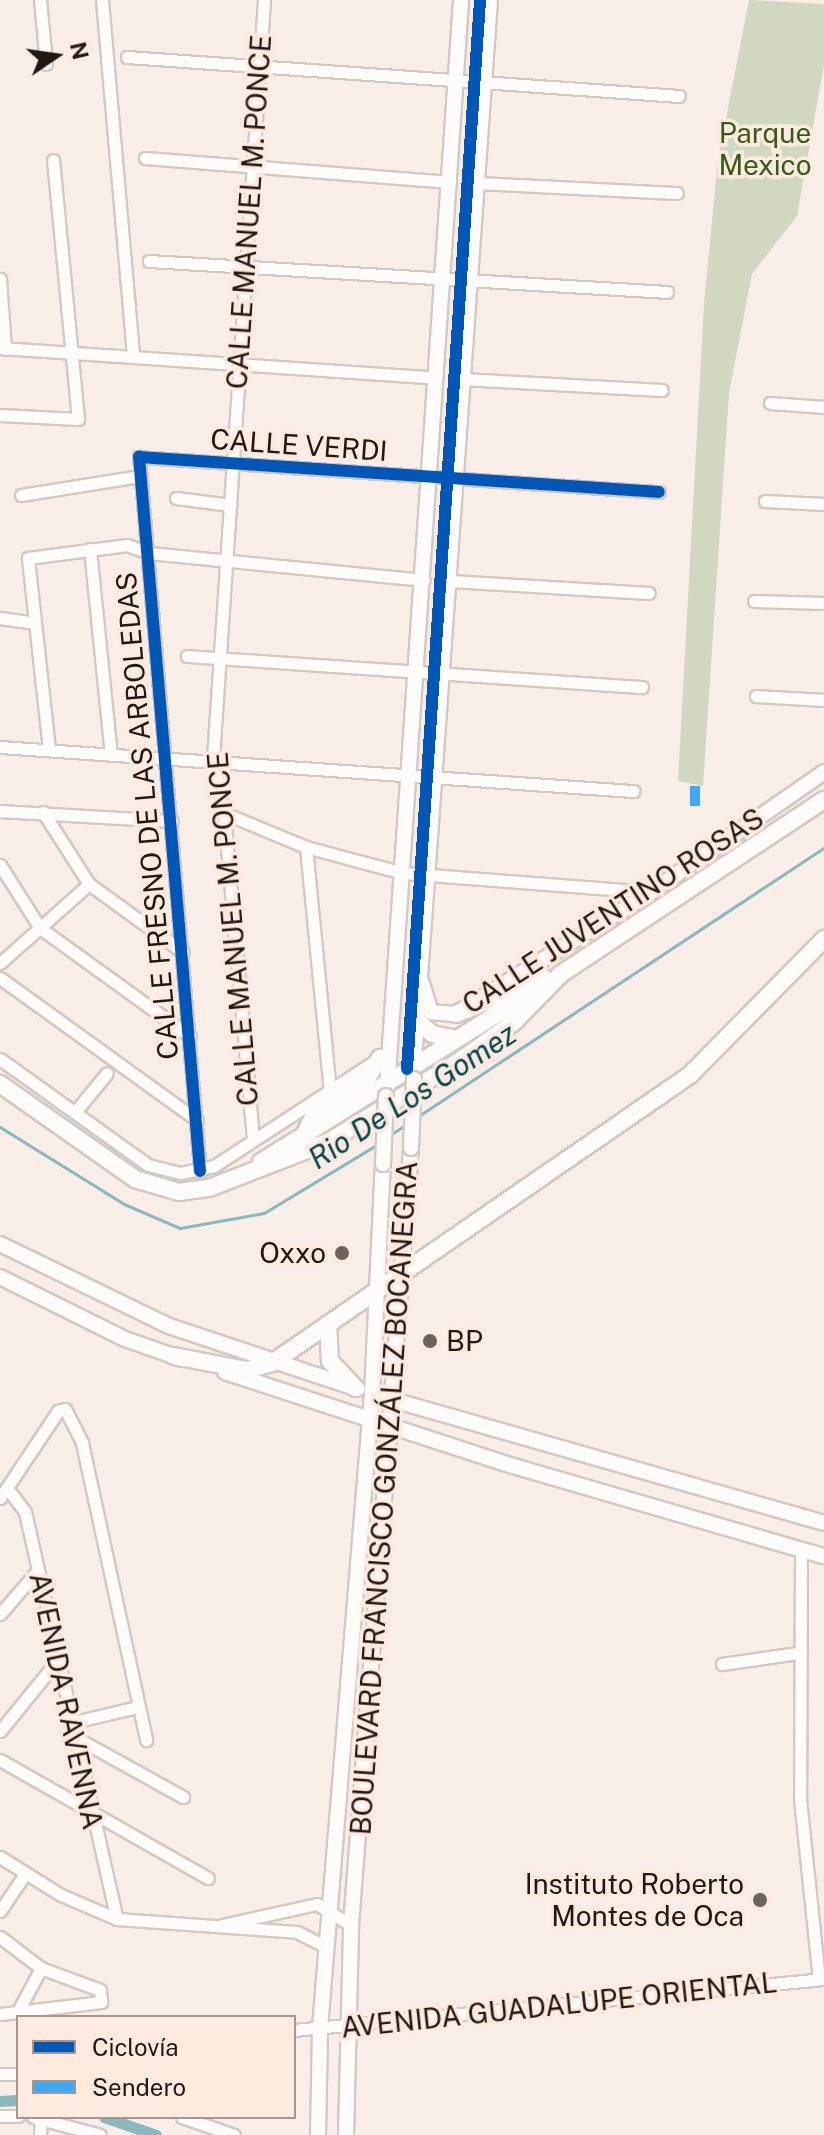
<!DOCTYPE html>
<meta charset="utf-8">
<style>
body{margin:0}
#map{position:relative;width:824px;height:2135px;overflow:hidden;background:#f8ede7;font-family:"Public Sans",sans-serif}
div>[style]{position:absolute}
.green>*{inset:0;background:#d0d8c2}
.stream>*{height:3px;margin:-1.5px;padding:0 1.5px;transform-origin:1.5px;border-radius:1.5px;background:#89b8be}
.canal>*{height:11px;margin:-5.5px;padding:0 5.5px;transform-origin:5.5px;border-radius:5.5px;background:#89b8be}
.roads{filter:drop-shadow(2px 0 #d3c9c4) drop-shadow(-2px 0 #d3c9c4) drop-shadow(0 2px #d3c9c4) drop-shadow(0 -2px #d3c9c4)}
.minor>*{height:11px;margin:-5.5px;padding:0 5.5px;transform-origin:5.5px;border-radius:5.5px;background:#fefcfb}
.tertiary>*{height:14px;margin:-7px;padding:0 7px;transform-origin:7px;border-radius:7px;background:#fefcfb}
.secondary>*{height:14px;margin:-7px;padding:0 7px;transform-origin:7px;border-radius:7px;background:#fefcfb}
.primary>*{height:16px;margin:-8px;padding:0 8px;transform-origin:8px;border-radius:8px;background:#fefcfb}
.bridges{filter:drop-shadow(2px 0 #d3c9c4) drop-shadow(-2px 0 #d3c9c4) drop-shadow(0 2px #d3c9c4) drop-shadow(0 -2px #d3c9c4)}
.secondary-bridge>*{height:14px;margin:-7px;padding:0 7px;transform-origin:7px;border-radius:7px;background:#fefcfb}
.quiet>*{height:10px;margin-top:-5px;transform-origin:0;background:repeating-linear-gradient(90deg,#3fa9f5 0 20px,transparent 0 30px)}
.cycleway>*{height:12px;margin:-6px;padding:0 6px;transform-origin:6px;border-radius:6px;background:#0057b8}
.dots>*{width:22px;height:22px;translate:-50% -50%;box-sizing:border-box;border:4px solid #ffeae0;border-radius:50%}
span{translate:-50% -50%;white-space:nowrap;text-align:center;line-height:1.15;-webkit-text-stroke:7px #ffeae0;paint-order:stroke}
.park-label{font-size:28px;color:#335c1d}
.street-label{font-size:28px;color:#211814}
.poi-label{font-size:28px;color:#211814}
.right{translate:-100% -50%;text-align:right}
.left{translate:0 -50%;text-align:left}
.water-label{font-size:30px;color:#00464f;font-style:italic}
.legend{position:absolute;left:16px;top:2015px;width:280px;height:104px;box-sizing:border-box;background:#ffeae0;border:2px solid #a6968e;margin:0;padding:10px 14px;list-style:none;font-size:24px;color:#211814}
.legend li{display:flex;align-items:center;gap:16px;height:40px}
.legend b{width:40px;border:2px solid #a6968e}
.north{position:absolute;left:16px;top:16px;width:80px;height:80px;-webkit-text-stroke:6px #ffeae0;paint-order:stroke;rotate:77deg;font-size:22px;font-weight:700;line-height:32px;text-align:center;color:#211814}
.north::after{content:'';display:block;margin:auto;width:28px;height:36px;background:#211814;clip-path:polygon(50% 0,100% 100%,50% 72%,0 100%)}
</style>
<div id="map">
<div class="green">
<div style="clip-path:polygon(749px 0,824px 4px,824px 65px,797px 216px,752px 274px,729px 393px,703px 786px,678px 781px,704px 304px,718px 159px)"></div>
</div>
<div class="stream">
<div style="left:417px;top:1117px;width:488px;rotate:-33.5deg"></div>
<div style="left:0;top:1127px;width:146px;rotate:31.8deg"></div>
<div style="left:124px;top:1204px;width:61px;rotate:23.2deg"></div>
<div style="left:180px;top:1228px;width:85px;rotate:-10.1deg"></div>
<div style="left:264px;top:1213px;width:133px;rotate:-31.2deg"></div>
<div style="left:390px;top:1135px;width:20px;rotate:-33deg"></div>
</div>
<div class="canal">
<div style="left:0;top:2101px;width:18px;rotate:-3deg"></div>
<div style="left:104px;top:2117px;width:55px;rotate:19.1deg"></div>
</div>
<div class="roads">
<div class="minor">
<div style="left:40px;top:0;width:64px;rotate:84.6deg"></div>
<div style="left:102px;top:0;width:358px;rotate:85deg"></div>
<div style="left:127px;top:57px;width:553px;rotate:4.04deg"></div>
<div style="left:145px;top:158px;width:306px;rotate:4.5deg"></div>
<div style="left:478px;top:183px;width:199px;rotate:2.9deg"></div>
<div style="left:149px;top:261px;width:519px;rotate:3.42deg"></div>
<div style="left:0;top:279px;width:70px;rotate:85.9deg"></div>
<div style="left:0;top:348px;width:436px;rotate:3.9deg"></div>
<div style="left:463px;top:379px;width:199px;rotate:3.2deg"></div>
<div style="left:770px;top:403px;width:54px;rotate:4.2deg"></div>
<div style="left:0;top:415px;width:78px;rotate:2.9deg"></div>
<div style="left:78px;top:419px;width:260px;rotate:-95.5deg"></div>
<div style="left:21px;top:495px;width:121px;rotate:-9.1deg"></div>
<div style="left:176px;top:498px;width:55px;rotate:7.3deg"></div>
<div style="left:765px;top:501px;width:59px;rotate:2.9deg"></div>
<div style="left:90px;top:549px;width:206px;rotate:84.2deg"></div>
<div style="left:451px;top:581px;width:198px;rotate:3.5deg"></div>
<div style="left:754px;top:601px;width:70px;rotate:1.6deg"></div>
<div style="left:0;top:618px;width:34px;rotate:8deg"></div>
<div style="left:187px;top:656px;width:456px;rotate:3.9deg"></div>
<div style="left:756px;top:696px;width:68px;rotate:3.4deg"></div>
<div style="left:0;top:747px;width:635px;rotate:3.98deg"></div>
<div style="left:49px;top:749px;width:192px;rotate:-96.3deg"></div>
<div style="left:28px;top:558px;width:100px;rotate:-7.5deg"></div>
<div style="left:127px;top:545px;width:23px;rotate:20deg"></div>
<div style="left:149px;top:553px;width:276px;rotate:5.6deg"></div>
<div style="left:0;top:811px;width:172px;rotate:3.3deg"></div>
<div style="left:43px;top:812px;width:85px;rotate:57.4deg"></div>
<div style="left:89px;top:884px;width:116px;rotate:35.9deg"></div>
<div style="left:224px;top:813px;width:89px;rotate:22.5deg"></div>
<div style="left:306px;top:847px;width:100px;rotate:15deg"></div>
<div style="left:403px;top:873px;width:249px;rotate:4.4deg"></div>
<div style="left:306px;top:847px;width:244px;rotate:84.4deg"></div>
<div style="left:0;top:865px;width:75px;rotate:57.6deg"></div>
<div style="left:40px;top:928px;width:185px;rotate:35.8deg"></div>
<div style="left:0;top:963px;width:119px;rotate:-41.6deg"></div>
<div style="left:0;top:978px;width:243px;rotate:35.8deg"></div>
<div style="left:0;top:1059px;width:182px;rotate:35.6deg"></div>
<div style="left:148px;top:1165px;width:34px;rotate:14deg"></div>
<div style="left:181px;top:1173px;width:34px;rotate:-12deg"></div>
<div style="left:214px;top:1166px;width:192px;rotate:-33.1deg"></div>
<div style="left:75px;top:1112px;width:50px;rotate:-50.6deg"></div>
<div style="left:253px;top:1139px;width:327px;rotate:-95.1deg"></div>
<div style="left:224px;top:813px;width:56px;rotate:-101.3deg"></div>
<div style="left:213px;top:758px;width:760px;rotate:-86.15deg"></div>
<div style="left:200px;top:1171px;width:717px;rotate:-94.88deg"></div>
<div style="left:139px;top:457px;width:521px;rotate:3.85deg"></div>
<div style="left:7px;top:1488px;width:30px;rotate:53deg"></div>
<div style="left:25px;top:1512px;width:417px;rotate:77.3deg"></div>
<div style="left:0;top:1498px;width:105px;rotate:-56.3deg"></div>
<div style="left:58px;top:1411px;width:7px;rotate:-16deg"></div>
<div style="left:65px;top:1409px;width:38px;rotate:63deg"></div>
<div style="left:82px;top:1443px;width:304px;rotate:77.8deg"></div>
<div style="left:801px;top:1549px;width:250px;rotate:90.2deg"></div>
<div style="left:800px;top:1799px;width:181px;rotate:84deg"></div>
<div style="left:0;top:1614px;width:58px;rotate:-49.2deg"></div>
<div style="left:722px;top:1664px;width:76px;rotate:-8.3deg"></div>
<div style="left:70px;top:1723px;width:69px;rotate:-13.4deg"></div>
<div style="left:0;top:1731px;width:89px;rotate:-50.9deg"></div>
<div style="left:73px;top:1736px;width:126px;rotate:29deg"></div>
<div style="left:0;top:1760px;width:239px;rotate:29.6deg"></div>
<div style="left:0;top:1857px;width:72px;rotate:31.9deg"></div>
<div style="left:61px;top:1895px;width:61px;rotate:23.2deg"></div>
<div style="left:117px;top:1919px;width:180px;rotate:4.1deg"></div>
<div style="left:297px;top:1932px;width:31px;rotate:27deg"></div>
<div style="left:0;top:1911px;width:45px;rotate:-56deg"></div>
<div style="left:222px;top:1925px;width:97px;rotate:-12.5deg"></div>
<div style="left:317px;top:1904px;width:40px;rotate:32deg"></div>
<div style="left:0;top:1937px;width:51px;rotate:37.1deg"></div>
<div style="left:41px;top:1968px;width:51px;rotate:118.1deg"></div>
<div style="left:0;top:2014px;width:102px;rotate:-6.8deg"></div>
<div style="left:101px;top:2002px;width:12px;rotate:-95deg"></div>
<div style="left:100px;top:1990px;width:63px;rotate:-159.6deg"></div>
<div style="left:294px;top:2030px;width:532px;rotate:-5.5deg"></div>
<div style="left:0;top:2074px;width:18px"></div>
<div style="left:0;top:2116px;width:18px"></div>
<div style="left:33px;top:2117px;width:69px;rotate:15deg"></div>
<div style="left:182px;top:2117px;width:55px;rotate:19.1deg"></div>
<div style="left:40px;top:2135px;width:17px;rotate:-87deg"></div>
</div>
<div class="tertiary">
<div style="left:422px;top:983px;width:30px;rotate:73deg"></div>
<div style="left:431px;top:1012px;width:25px;rotate:5deg"></div>
<div style="left:456px;top:1014px;width:230px;rotate:-32deg"></div>
<div style="left:651px;top:892px;width:211px;rotate:-34.7deg"></div>
</div>
<div class="secondary">
<div style="left:413px;top:1074px;width:1077px;rotate:-85.9deg"></div>
<div style="left:387px;top:1089px;width:1092px;rotate:-86.11deg"></div>
<div style="left:0;top:1244px;width:188px;rotate:25.9deg"></div>
<div style="left:169px;top:1326px;width:199px;rotate:18.4deg"></div>
<div style="left:0;top:1277px;width:140px;rotate:26.4deg"></div>
<div style="left:125px;top:1339px;width:60px;rotate:19.3deg"></div>
<div style="left:225px;top:1372px;width:293px;rotate:18.1deg"></div>
<div style="left:503px;top:1463px;width:334px;rotate:16.2deg"></div>
<div style="left:386px;top:1398px;width:455px;rotate:15.9deg"></div>
<div style="left:318px;top:2135px;width:107px;rotate:-88.9deg"></div>
<div style="left:320px;top:2028px;width:636px;rotate:-85.31deg"></div>
<div style="left:372px;top:1394px;width:230px;rotate:-87.3deg"></div>
<div style="left:346px;top:2135px;width:210px;rotate:-88.6deg"></div>
<div style="left:351px;top:1925px;width:779px;rotate:-85.58deg"></div>
</div>
<div class="primary">
<div style="left:456px;top:1014px;width:95px;rotate:-22.2deg"></div>
<div style="left:416px;top:1019px;width:22px;rotate:43deg"></div>
<div style="left:432px;top:1034px;width:21px;rotate:11deg"></div>
<div style="left:0;top:1084px;width:165px;rotate:35.1deg"></div>
<div style="left:135px;top:1179px;width:46px;rotate:16.5deg"></div>
<div style="left:179px;top:1192px;width:30px;rotate:-8deg"></div>
<div style="left:209px;top:1188px;width:130px;rotate:-21.2deg"></div>
<div style="left:330px;top:1141px;width:158px;rotate:-31.8deg"></div>
<div style="left:464px;top:1058px;width:62px;rotate:-35.8deg"></div>
<div style="left:514px;top:1022px;width:67px;rotate:-45.6deg"></div>
<div style="left:561px;top:974px;width:315px;rotate:-33.5deg"></div>
<div style="left:303px;top:1137px;width:25px;rotate:-63deg"></div>
<div style="left:314px;top:1115px;width:57px;rotate:-31.5deg"></div>
<div style="left:363px;top:1085px;width:32px;rotate:-58deg"></div>
<div style="left:261px;top:1162px;width:329px;rotate:-32.1deg"></div>
<div style="left:328px;top:1324px;width:37px;rotate:87deg"></div>
<div style="left:330px;top:1361px;width:37px;rotate:47deg"></div>
<div style="left:174px;top:1356px;width:74px;rotate:10.9deg"></div>
<div style="left:247px;top:1370px;width:26px;rotate:-16deg"></div>
<div style="left:272px;top:1363px;width:508px;rotate:-34.57deg"></div>
<div style="left:690px;top:1075px;width:191px;rotate:-45.4deg"></div>
</div>
</div>
<div class="bridges">
<div class="secondary-bridge">
<div style="left:411px;top:1148px;width:69px;rotate:-87.5deg"></div>
<div style="left:383px;top:1164px;width:68px;rotate:-87.5deg"></div>
</div>
</div>
<div class="quiet">
<div style="left:695px;top:806px;width:23px;rotate:-90deg"></div>
</div>
<div class="cycleway">
<div style="left:407px;top:1069px;width:1071px;rotate:-86.09deg"></div>
<div style="left:200px;top:1171px;width:717px;rotate:-94.88deg"></div>
<div style="left:139px;top:457px;width:521px;rotate:3.85deg"></div>
</div>
<div class="dots">
<div style="left:342px;top:1253px;background:#6c635e"></div>
<div style="left:430px;top:1341px;background:#6c635e"></div>
<div style="left:760px;top:1900px;background:#6c635e"></div>
</div>
<div class="park-label">
<span style="left:765px;top:149px">Parque<br>Mexico</span>
</div>
<div class="street-label">
<span style="left:249px;top:212px;rotate:-86deg">CALLE MANUEL M. PONCE</span>
<span style="left:299px;top:445px;rotate:4deg">CALLE VERDI</span>
<span style="left:147px;top:816px;rotate:-95deg">CALLE FRESNO DE LAS ARBOLEDAS</span>
<span style="left:613px;top:911px;rotate:-33deg">CALLE JUVENTINO ROSAS</span>
<span style="left:233px;top:929px;rotate:-95deg">CALLE MANUEL M. PONCE</span>
<span style="left:384px;top:1498px;rotate:-86deg">BOULEVARD FRANCISCO GONZÁLEZ BOCANEGRA</span>
<span style="left:66px;top:1701px;rotate:78deg">AVENIDA RAVENNA</span>
<span style="left:559px;top:2005px;rotate:-6deg">AVENIDA GUADALUPE ORIENTAL</span>
</div>
<div class="poi-label">
<span class="right" style="left:326px;top:1253px">Oxxo</span>
<span class="left" style="left:446px;top:1341px">BP</span>
<span class="right" style="left:744px;top:1900px">Instituto Roberto<br>Montes de Oca</span>
</div>
<div class="water-label">
<span style="left:412px;top:1096px;rotate:-33deg">Rio De Los Gomez</span>
</div>
<ul class="legend">
<li><b style="height:10px;background:#0057b8"></b>Ciclovía</li>
<li><b style="height:10px;background:#3fa9f5"></b>Sendero</li>
</ul>
<div class="north">N</div>
</div>
